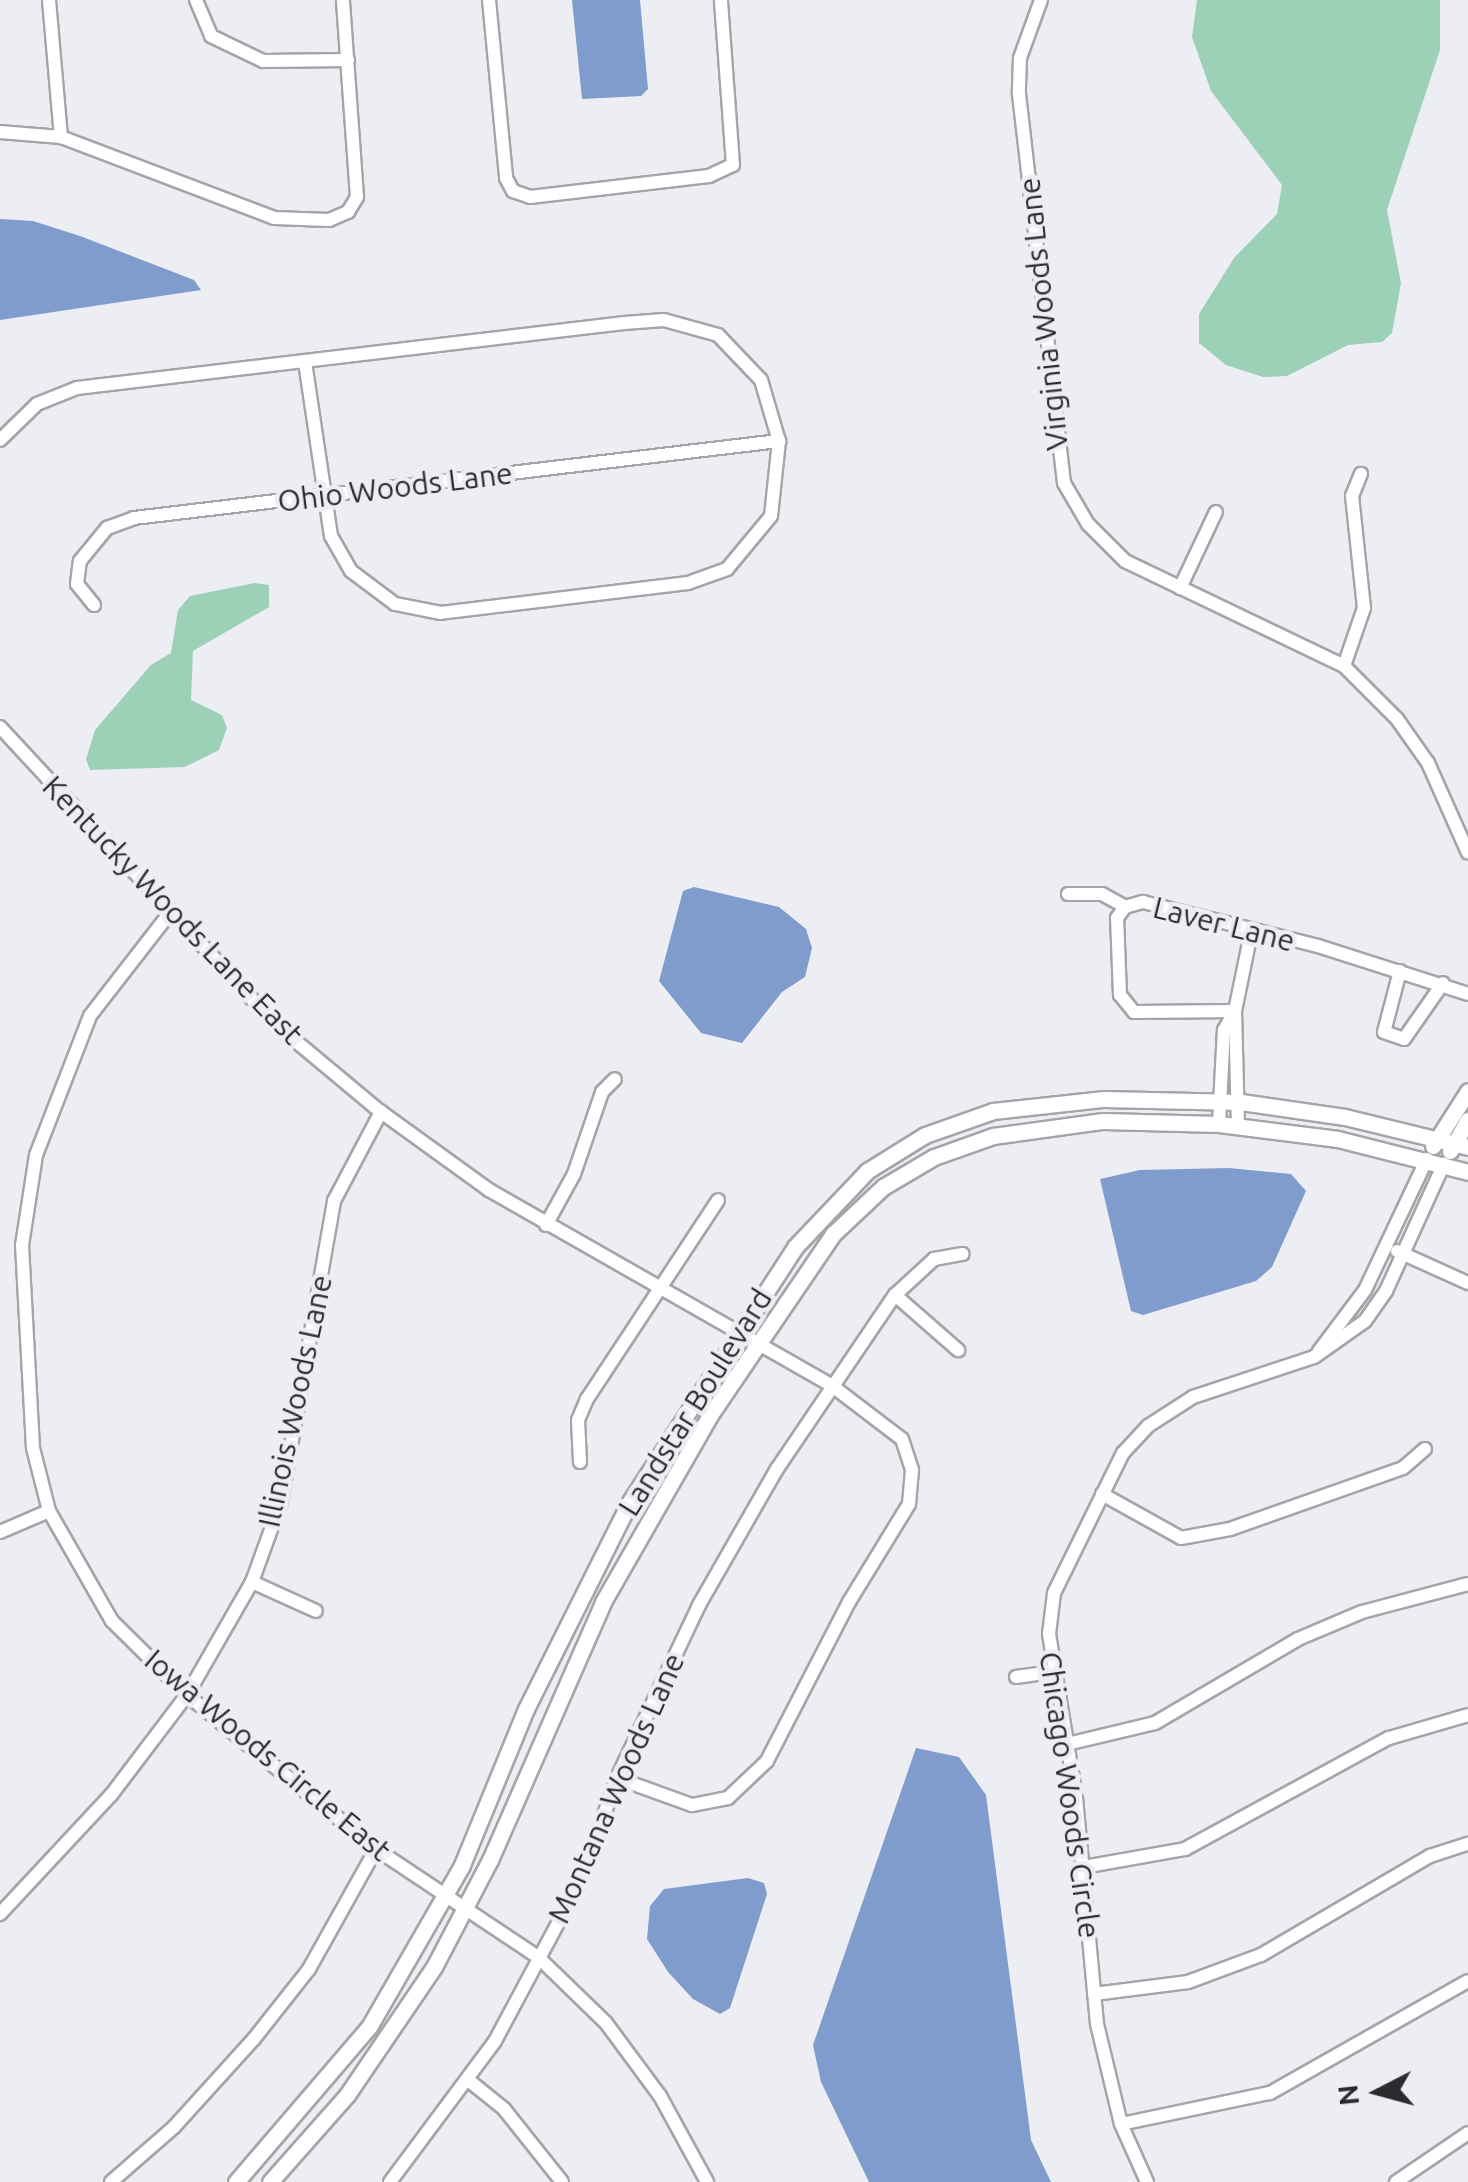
<!DOCTYPE html>
<style>
body{margin:0}
#map{position:relative;width:1468px;height:2182px;overflow:hidden;background:#edeef4;font-family:Ubuntu,sans-serif}
div>[style]{position:absolute}
.green>*{inset:0;background:#9cd1b7}
.water>*{inset:0;background:#809ccc}
.roads{filter:drop-shadow(2px 0 #a4a5aa) drop-shadow(-2px 0 #a4a5aa) drop-shadow(0 2px #a4a5aa) drop-shadow(0 -2px #a4a5aa)}
.minor>*{height:12px;margin:-6px;padding:0 6px;transform-origin:6px;border-radius:6px;background:#fff}
.tertiary>*{height:15px;margin:-7.5px;padding:0 7.5px;transform-origin:7.5px;border-radius:7.5px;background:#fff}
span{translate:-50% -50%;white-space:nowrap;text-align:center;line-height:1.15;-webkit-text-stroke:9px #edeef4;paint-order:stroke}
.street-label{font-size:30px;color:#2a2b2d}
.north{position:absolute;left:1328px;top:2042px;width:100px;height:100px;-webkit-text-stroke:8px #edeef4;paint-order:stroke;rotate:264deg;font-size:28px;font-weight:700;line-height:40px;text-align:center;color:#2a2b2d}
.north::after{content:'';display:block;margin:auto;width:35px;height:45px;background:#2a2b2d;clip-path:polygon(50% 0,100% 100%,50% 72%,0 100%)}
</style>
<div id="map">
<div class="green">
<div style="clip-path:polygon(1197px 0,1440px 0,1440px 50px,1387px 210px,1401px 283px,1392px 333px,1382px 342px,1348px 345px,1287px 376px,1263px 377px,1226px 365px,1199px 343px,1199px 314px,1234px 258px,1277px 214px,1282px 185px,1211px 91px,1192px 37px)"></div>
<div style="clip-path:polygon(255px 583px,269px 585px,269px 607px,193px 651px,191px 700px,222px 715px,227px 728px,219px 750px,185px 767px,90px 770px,86px 759px,95px 730px,151px 665px,171px 653px,178px 610px,190px 596px)"></div>
</div>
<div class="water">
<div style="clip-path:polygon(572px 0,640px 0,648px 89px,641px 96px,582px 99px)"></div>
<div style="clip-path:polygon(0 219px,33px 221px,80px 236px,194px 280px,201px 290px,0 320px)"></div>
<div style="clip-path:polygon(694px 887px,779px 907px,806px 929px,812px 948px,805px 977px,782px 992px,742px 1043px,701px 1033px,659px 981px,683px 891px)"></div>
<div style="clip-path:polygon(1229px 1168px,1291px 1174px,1306px 1191px,1272px 1267px,1256px 1281px,1143px 1315px,1131px 1311px,1100px 1179px,1140px 1170px)"></div>
<div style="clip-path:polygon(916px 1748px,959px 1757px,986px 1795px,1031px 2140px,1051px 2182px,869px 2182px,821px 2082px,813px 2045px)"></div>
<div style="clip-path:polygon(748px 1878px,764px 1883px,767px 1894px,730px 2008px,720px 2014px,693px 1999px,668px 1972px,647px 1939px,650px 1906px,664px 1889px)"></div>
</div>
<div class="roads">
<div class="minor">
<div style="left:49px;top:0;width:138px;rotate:85deg"></div>
<div style="left:196px;top:0;width:39px;rotate:67deg"></div>
<div style="left:211px;top:36px;width:58px;rotate:25.7deg"></div>
<div style="left:263px;top:61px;width:85px;rotate:-0.7deg"></div>
<div style="left:489px;top:0;width:179px;rotate:84.5deg"></div>
<div style="left:506px;top:178px;width:15px;rotate:62deg"></div>
<div style="left:513px;top:191px;width:18px;rotate:19deg"></div>
<div style="left:530px;top:197px;width:180px;rotate:-6.7deg"></div>
<div style="left:709px;top:176px;width:26px;rotate:-25deg"></div>
<div style="left:733px;top:165px;width:165px;rotate:-94.2deg"></div>
<div style="left:1041px;top:0;width:62px;rotate:109.9deg"></div>
<div style="left:1020px;top:58px;width:36px;rotate:92deg"></div>
<div style="left:1019px;top:94px;width:392px;rotate:83.4deg"></div>
<div style="left:1064px;top:483px;width:48px;rotate:59.7deg"></div>
<div style="left:1088px;top:524px;width:52px;rotate:45deg"></div>
<div style="left:1125px;top:561px;width:243px;rotate:25.6deg"></div>
<div style="left:1344px;top:666px;width:75px;rotate:45deg"></div>
<div style="left:1397px;top:719px;width:54px;rotate:54.8deg"></div>
<div style="left:1428px;top:763px;width:98px;rotate:66deg"></div>
<div style="left:0;top:132px;width:61px;rotate:4.7deg"></div>
<div style="left:61px;top:137px;width:228px;rotate:20.8deg"></div>
<div style="left:274px;top:218px;width:55px;rotate:2.1deg"></div>
<div style="left:329px;top:220px;width:21px;rotate:-23deg"></div>
<div style="left:348px;top:212px;width:17px;rotate:-59deg"></div>
<div style="left:357px;top:197px;width:197px;rotate:-94.1deg"></div>
<div style="left:0;top:440px;width:52px;rotate:-44.2deg"></div>
<div style="left:37px;top:404px;width:43px;rotate:-21.8deg"></div>
<div style="left:77px;top:388px;width:551px;rotate:-6.78deg"></div>
<div style="left:624px;top:323px;width:40px;rotate:-4.3deg"></div>
<div style="left:664px;top:320px;width:56px;rotate:15.5deg"></div>
<div style="left:718px;top:335px;width:62px;rotate:46.3deg"></div>
<div style="left:761px;top:380px;width:64px;rotate:73.6deg"></div>
<div style="left:779px;top:441px;width:75px;rotate:96.1deg"></div>
<div style="left:771px;top:516px;width:69px;rotate:129.7deg"></div>
<div style="left:727px;top:569px;width:41px;rotate:160.3deg"></div>
<div style="left:688px;top:583px;width:249px;rotate:173.1deg"></div>
<div style="left:441px;top:613px;width:47px;rotate:-168.9deg"></div>
<div style="left:395px;top:604px;width:55px;rotate:-143.1deg"></div>
<div style="left:351px;top:571px;width:40px;rotate:-119.7deg"></div>
<div style="left:331px;top:536px;width:176px;rotate:-98.5deg"></div>
<div style="left:1180px;top:588px;width:84px;rotate:-64.7deg"></div>
<div style="left:94px;top:605px;width:27px;rotate:-129deg"></div>
<div style="left:77px;top:584px;width:23px;rotate:-83deg"></div>
<div style="left:80px;top:561px;width:43px;rotate:-50.7deg"></div>
<div style="left:107px;top:528px;width:29px;rotate:-20deg"></div>
<div style="left:134px;top:518px;width:650px;rotate:-6.81deg"></div>
<div style="left:1344px;top:666px;width:61px;rotate:-71deg"></div>
<div style="left:1364px;top:608px;width:113px;rotate:-96.1deg"></div>
<div style="left:1352px;top:496px;width:24px;rotate:-68deg"></div>
<div style="left:0;top:727px;width:403px;rotate:47.2deg"></div>
<div style="left:274px;top:1023px;width:139px;rotate:39.8deg"></div>
<div style="left:381px;top:1112px;width:133px;rotate:35.8deg"></div>
<div style="left:489px;top:1190px;width:394px;rotate:29.7deg"></div>
<div style="left:831px;top:1385px;width:89px;rotate:37.3deg"></div>
<div style="left:902px;top:1439px;width:33px;rotate:72deg"></div>
<div style="left:912px;top:1470px;width:34px;rotate:95deg"></div>
<div style="left:909px;top:1504px;width:115px;rotate:121.5deg"></div>
<div style="left:849px;top:1602px;width:179px;rotate:117.3deg"></div>
<div style="left:767px;top:1761px;width:54px;rotate:136.5deg"></div>
<div style="left:728px;top:1798px;width:37px;rotate:169deg"></div>
<div style="left:692px;top:1805px;width:80px;rotate:-160.2deg"></div>
<div style="left:1068px;top:894px;width:34px"></div>
<div style="left:1102px;top:894px;width:26px;rotate:29deg"></div>
<div style="left:169px;top:914px;width:129px;rotate:127.8deg"></div>
<div style="left:90px;top:1016px;width:149px;rotate:111.2deg"></div>
<div style="left:36px;top:1155px;width:91px;rotate:98.8deg"></div>
<div style="left:22px;top:1245px;width:203px;rotate:86.9deg"></div>
<div style="left:33px;top:1448px;width:65px;rotate:75.7deg"></div>
<div style="left:49px;top:1511px;width:127px;rotate:60.2deg"></div>
<div style="left:112px;top:1621px;width:105px;rotate:44.6deg"></div>
<div style="left:187px;top:1695px;width:244px;rotate:39.2deg"></div>
<div style="left:376px;top:1849px;width:195px;rotate:33.7deg"></div>
<div style="left:538px;top:1957px;width:95px;rotate:44.1deg"></div>
<div style="left:606px;top:2023px;width:91px;rotate:53.5deg"></div>
<div style="left:660px;top:2096px;width:98px;rotate:61.3deg"></div>
<div style="left:1400px;top:971px;width:63px;rotate:104.7deg"></div>
<div style="left:1384px;top:1032px;width:21px;rotate:19deg"></div>
<div style="left:1404px;top:1039px;width:68px;rotate:-55.1deg"></div>
<div style="left:1235px;top:1011px;width:101px;rotate:179.4deg"></div>
<div style="left:1134px;top:1012px;width:22px;rotate:-129deg"></div>
<div style="left:1120px;top:995px;width:77px;rotate:-92.2deg"></div>
<div style="left:1117px;top:918px;width:14px;rotate:-54deg"></div>
<div style="left:1125px;top:907px;width:19px;rotate:-16deg"></div>
<div style="left:1143px;top:902px;width:180px;rotate:14.1deg"></div>
<div style="left:1318px;top:946px;width:157px;rotate:17.7deg"></div>
<div style="left:1235px;top:1011px;width:114px;rotate:88.5deg"></div>
<div style="left:1219px;top:1124px;width:94px;rotate:-87deg"></div>
<div style="left:1224px;top:1030px;width:22px;rotate:-60deg"></div>
<div style="left:1235px;top:1011px;width:80px;rotate:-78.4deg"></div>
<div style="left:546px;top:1225px;width:58px;rotate:-61.2deg"></div>
<div style="left:574px;top:1174px;width:87px;rotate:-71.1deg"></div>
<div style="left:602px;top:1092px;width:18px;rotate:-45deg"></div>
<div style="left:1397px;top:1251px;width:78px;rotate:24.3deg"></div>
<div style="left:895px;top:1295px;width:84px;rotate:41.1deg"></div>
<div style="left:1319px;top:1351px;width:76px;rotate:-53deg"></div>
<div style="left:1365px;top:1290px;width:145px;rotate:-64.7deg"></div>
<div style="left:580px;top:1462px;width:42px;rotate:-92.7deg"></div>
<div style="left:578px;top:1420px;width:23px;rotate:-67deg"></div>
<div style="left:587px;top:1399px;width:238px;rotate:-56.6deg"></div>
<div style="left:1102px;top:1494px;width:90px;rotate:29.1deg"></div>
<div style="left:1181px;top:1538px;width:50px;rotate:-10.4deg"></div>
<div style="left:1230px;top:1529px;width:183px;rotate:-19.4deg"></div>
<div style="left:1403px;top:1468px;width:29px;rotate:-41deg"></div>
<div style="left:0;top:1532px;width:53px;rotate:-23.2deg"></div>
<div style="left:252px;top:1582px;width:70px;rotate:24.4deg"></div>
<div style="left:1016px;top:1677px;width:37px;rotate:-8deg"></div>
<div style="left:1067px;top:1744px;width:90px;rotate:-13.4deg"></div>
<div style="left:1155px;top:1723px;width:166px;rotate:-30.4deg"></div>
<div style="left:1298px;top:1639px;width:69px;rotate:-22.9deg"></div>
<div style="left:1362px;top:1612px;width:110px;rotate:-14.8deg"></div>
<div style="left:1083px;top:1867px;width:104px;rotate:-10deg"></div>
<div style="left:1185px;top:1849px;width:232px;rotate:-28.6deg"></div>
<div style="left:1389px;top:1738px;width:82px;rotate:-16.2deg"></div>
<div style="left:0;top:1914px;width:163px;rotate:-47deg"></div>
<div style="left:111px;top:1795px;width:126px;rotate:-52.8deg"></div>
<div style="left:187px;top:1695px;width:130px;rotate:-60.1deg"></div>
<div style="left:252px;top:1582px;width:85px;rotate:-70.1deg"></div>
<div style="left:281px;top:1502px;width:306px;rotate:-80deg"></div>
<div style="left:334px;top:1201px;width:101px;rotate:-62.2deg"></div>
<div style="left:1094px;top:1994px;width:95px;rotate:-7.3deg"></div>
<div style="left:1188px;top:1982px;width:78px;rotate:-20.3deg"></div>
<div style="left:1261px;top:1955px;width:196px;rotate:-30.4deg"></div>
<div style="left:1430px;top:1856px;width:40px;rotate:-18deg"></div>
<div style="left:467px;top:2079px;width:48px;rotate:39deg"></div>
<div style="left:504px;top:2109px;width:93px;rotate:51.5deg"></div>
<div style="left:1121px;top:2124px;width:152px;rotate:-11.8deg"></div>
<div style="left:1270px;top:2093px;width:227px;rotate:-29.5deg"></div>
<div style="left:111px;top:2182px;width:84px;rotate:-41.1deg"></div>
<div style="left:174px;top:2127px;width:118px;rotate:-47.8deg"></div>
<div style="left:253px;top:2040px;width:90px;rotate:-51.7deg"></div>
<div style="left:309px;top:1969px;width:137px;rotate:-60.8deg"></div>
<div style="left:390px;top:2182px;width:176px;rotate:-53.3deg"></div>
<div style="left:495px;top:2041px;width:180px;rotate:-61.9deg"></div>
<div style="left:580px;top:1882px;width:110px;rotate:-70.4deg"></div>
<div style="left:617px;top:1778px;width:191px;rotate:-64.6deg"></div>
<div style="left:699px;top:1605px;width:157px;rotate:-60.2deg"></div>
<div style="left:777px;top:1469px;width:210px;rotate:-55.9deg"></div>
<div style="left:895px;top:1295px;width:53px;rotate:-42.7deg"></div>
<div style="left:934px;top:1259px;width:29px;rotate:-10deg"></div>
<div style="left:1147px;top:2182px;width:64px;rotate:-114.1deg"></div>
<div style="left:1121px;top:2124px;width:103px;rotate:-103.5deg"></div>
<div style="left:1097px;top:2024px;width:228px;rotate:-95.3deg"></div>
<div style="left:1076px;top:1797px;width:165px;rotate:-99.4deg"></div>
<div style="left:1049px;top:1634px;width:41px;rotate:-83deg"></div>
<div style="left:1054px;top:1593px;width:156px;rotate:-63.8deg"></div>
<div style="left:1123px;top:1453px;width:37px;rotate:-47deg"></div>
<div style="left:1148px;top:1426px;width:54px;rotate:-32.8deg"></div>
<div style="left:1193px;top:1397px;width:127px;rotate:-18.3deg"></div>
<div style="left:1314px;top:1357px;width:62px;rotate:-35.2deg"></div>
<div style="left:1365px;top:1321px;width:37px;rotate:-55deg"></div>
<div style="left:1386px;top:1291px;width:140px;rotate:-65.5deg"></div>
<div style="left:1396px;top:2182px;width:87px;rotate:-34.2deg"></div>
</div>
<div class="tertiary">
<div style="left:1433px;top:1146px;width:65px;rotate:-57.5deg"></div>
<div style="left:1450px;top:1151px;width:36px;rotate:-60deg"></div>
<div style="left:236px;top:2182px;width:204px;rotate:-49.4deg"></div>
<div style="left:369px;top:2027px;width:187px;rotate:-60.1deg"></div>
<div style="left:462px;top:1865px;width:169px;rotate:-67.7deg"></div>
<div style="left:526px;top:1709px;width:230px;rotate:-63.4deg"></div>
<div style="left:629px;top:1503px;width:305px;rotate:-57deg"></div>
<div style="left:795px;top:1247px;width:105px;rotate:-46.5deg"></div>
<div style="left:867px;top:1171px;width:68px;rotate:-31.8deg"></div>
<div style="left:925px;top:1135px;width:72px;rotate:-19.4deg"></div>
<div style="left:993px;top:1111px;width:112px;rotate:-6.2deg"></div>
<div style="left:1104px;top:1099px;width:137px;rotate:1.3deg"></div>
<div style="left:1241px;top:1102px;width:105px;rotate:8.2deg"></div>
<div style="left:1345px;top:1117px;width:127px;rotate:13.7deg"></div>
<div style="left:270px;top:2182px;width:116px;rotate:-48.5deg"></div>
<div style="left:347px;top:2095px;width:155px;rotate:-55.8deg"></div>
<div style="left:434px;top:1967px;width:121px;rotate:-62.4deg"></div>
<div style="left:490px;top:1860px;width:282px;rotate:-66.3deg"></div>
<div style="left:603px;top:1602px;width:215px;rotate:-60.2deg"></div>
<div style="left:710px;top:1415px;width:219px;rotate:-55.8deg"></div>
<div style="left:833px;top:1234px;width:69px;rotate:-43.2deg"></div>
<div style="left:883px;top:1187px;width:59px;rotate:-30.5deg"></div>
<div style="left:934px;top:1157px;width:63px;rotate:-19.6deg"></div>
<div style="left:993px;top:1136px;width:111px;rotate:-7.8deg"></div>
<div style="left:1103px;top:1121px;width:116px;rotate:1.5deg"></div>
<div style="left:1219px;top:1124px;width:120px;rotate:7.2deg"></div>
<div style="left:1338px;top:1139px;width:134px;rotate:14.2deg"></div>
</div>
</div>
<div class="street-label">
<span style="left:1043px;top:314px;rotate:-96deg">Virginia Woods Lane</span>
<span style="left:395px;top:487px;rotate:-7deg">Ohio Woods Lane</span>
<span style="left:173px;top:910px;rotate:46deg">Kentucky Woods Lane East</span>
<span style="left:1224px;top:924px;rotate:14deg">Laver Lane</span>
<span style="left:295px;top:1401px;rotate:-78deg">Illinois Woods Lane</span>
<span style="left:695px;top:1402px;rotate:-58deg">Landstar Boulevard</span>
<span style="left:268px;top:1755px;rotate:40deg">Iowa Woods Circle East</span>
<span style="left:616px;top:1788px;rotate:-66deg">Montana Woods Lane</span>
<span style="left:1070px;top:1795px;rotate:82deg">Chicago Woods Circle</span>
</div>
<div class="north">N</div>
</div>
